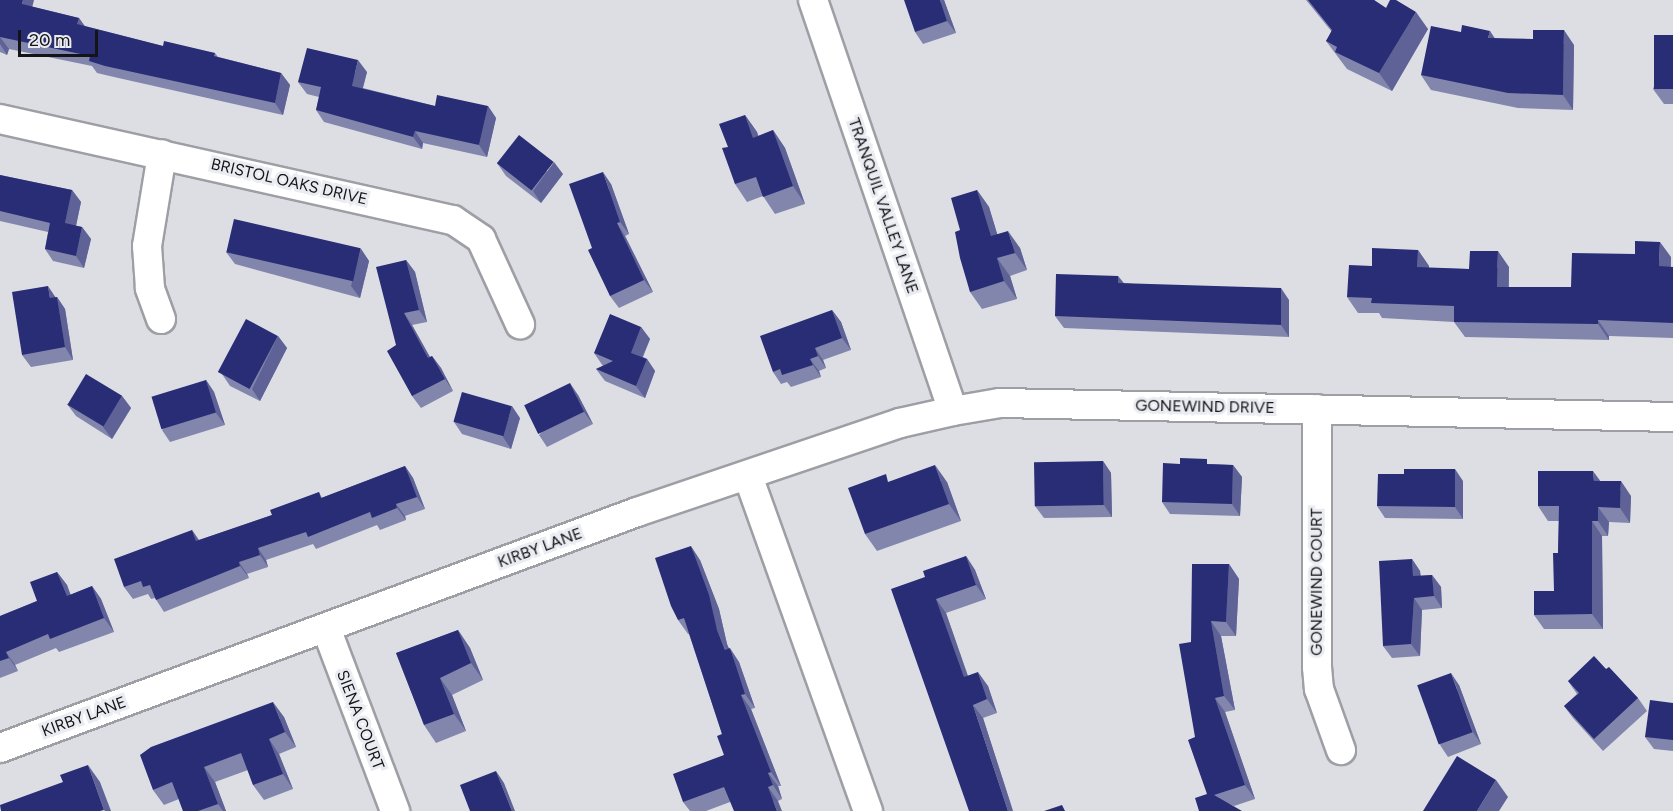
<!DOCTYPE html>
<style>
body{margin:0}
#map{position:relative;width:1673px;height:811px;overflow:hidden;background:#dddee4;font-family:Figtree,sans-serif}
div>[style]{position:absolute}
.roads{filter:drop-shadow(2px 0 #9e9fa5) drop-shadow(-2px 0 #9e9fa5) drop-shadow(0 2px #9e9fa5) drop-shadow(0 -2px #9e9fa5)}
.street>*{height:28px;margin:-14px;padding:0 14px;transform-origin:14px;border-radius:14px;background:#fff}
.wall>*{inset:0;background:#8286ac}
.shaded-wall>*{inset:0;background:#5e6296}
.building>*{inset:0;background:#282d75;transform-origin:0 0}
span{translate:-50% -50%;white-space:nowrap;text-align:center;line-height:1.15;-webkit-text-stroke:6px #eaecf2;paint-order:stroke}
.street-label{font-size:16px;color:#131416}
.scale{position:absolute;left:18px;top:30px;width:80px;height:27px;box-sizing:border-box;border:3px solid #131416;border-top:0;padding-left:8px;font-size:18px;line-height:21px;white-space:nowrap;color:#131416;-webkit-text-stroke:4px #eaecf2;paint-order:stroke}
</style>
<div id="map">
<div class="roads">
<div class="street">
<div style="left:813px;top:0;width:434px;rotate:71.2deg"></div>
<div style="left:0;top:119px;width:464px;rotate:12.6deg"></div>
<div style="left:453px;top:220px;width:34px;rotate:34deg"></div>
<div style="left:481px;top:239px;width:94px;rotate:65.4deg"></div>
<div style="left:161px;top:319px;width:33px;rotate:-110deg"></div>
<div style="left:150px;top:288px;width:42px;rotate:-94.1deg"></div>
<div style="left:147px;top:246px;width:93px;rotate:-80.7deg"></div>
<div style="left:1317px;top:409px;width:258px;rotate:90deg"></div>
<div style="left:1317px;top:667px;width:22px;rotate:85deg"></div>
<div style="left:1319px;top:689px;width:65px;rotate:70.2deg"></div>
<div style="left:748px;top:476px;width:356px;rotate:70.3deg"></div>
<div style="left:326px;top:628px;width:196px;rotate:69.3deg"></div>
<div style="left:0;top:748px;width:679px;rotate:-20.33deg"></div>
<div style="left:637px;top:512px;width:278px;rotate:-18.7deg"></div>
<div style="left:900px;top:423px;width:54px;rotate:-12.8deg"></div>
<div style="left:953px;top:411px;width:48px;rotate:-9.7deg"></div>
<div style="left:1000px;top:403px;width:673px;rotate:1.19deg"></div>
</div>
</div>
<div class="wall">
<div style="clip-path:polygon(0 0,33px 7px,79px 18px,84px 26px,163px 46px,215px 53px,218px 57px,281px 73px,290px 85px,283px 115px,114px 77px,97px 73px,92px 66px,9px 49px,7px 55px,0 52px)"></div>
<div style="clip-path:polygon(944px 0,956px 33px,923px 44px,915px 32px)"></div>
<div style="clip-path:polygon(1306px 0,1374px 0,1386px 8px,1428px 29px,1392px 91px,1347px 69px,1326px 41px,1332px 32px)"></div>
<div style="clip-path:polygon(1673px 35px,1673px 104px,1664px 104px,1653px 89px)"></div>
<div style="clip-path:polygon(1495px 38px,1574px 45px,1573px 110px,1518px 108px,1431px 90px,1421px 75px)"></div>
<div style="clip-path:polygon(367px 72px,363px 88px,435px 106px,488px 106px,496px 118px,487px 157px,423px 143px,422px 149px,324px 122px,316px 110px,319px 97px,307px 94px,298px 82px)"></div>
<div style="clip-path:polygon(745px 115px,757px 132px,758px 136px,773px 130px,785px 148px,805px 204px,775px 214px,763px 196px,747px 202px,735px 184px,728px 147px)"></div>
<div style="clip-path:polygon(497px 163px,563px 174px,541px 203px,506px 176px)"></div>
<div style="clip-path:polygon(0 175px,72px 190px,81px 202px,76px 226px,82px 227px,91px 239px,84px 268px,53px 261px,45px 249px,48px 232px,0 221px)"></div>
<div style="clip-path:polygon(611px 184px,629px 234px,625px 236px,653px 292px,619px 308px,610px 296px,592px 248px)"></div>
<div style="clip-path:polygon(977px 190px,989px 207px,997px 234px,1020px 248px,1027px 270px,1010px 276px,1017px 299px,982px 309px,970px 292px,960px 230px)"></div>
<div style="clip-path:polygon(361px 249px,369px 261px,360px 298px,235px 264px,226px 252px)"></div>
<div style="clip-path:polygon(1418px 250px,1429px 266px,1429px 268px,1469px 269px,1509px 267px,1509px 287px,1571px 287px,1671px 257px,1671px 267px,1673px 267px,1673px 338px,1609px 336px,1609px 340px,1465px 337px,1454px 322px,1382px 318px,1379px 313px,1358px 313px,1347px 297px,1372px 266px)"></div>
<div style="clip-path:polygon(406px 260px,415px 272px,427px 322px,412px 325px,430px 357px,432px 356px,441px 368px,453px 391px,421px 408px,412px 396px,396px 345px)"></div>
<div style="clip-path:polygon(1118px 276px,1124px 283px,1289px 300px,1289px 337px,1064px 328px,1055px 316px)"></div>
<div style="clip-path:polygon(57px 297px,65px 309px,73px 360px,31px 367px,22px 355px)"></div>
<div style="clip-path:polygon(832px 310px,841px 322px,851px 350px,823px 360px,826px 368px,819px 371px,821px 377px,791px 387px,787px 382px,781px 384px,773px 372px)"></div>
<div style="clip-path:polygon(641px 327px,650px 339px,643px 357px,647px 359px,655px 371px,645px 398px,605px 381px,596px 369px,603px 366px,594px 353px)"></div>
<div style="clip-path:polygon(278px 336px,287px 348px,260px 401px,230px 386px,222px 374px)"></div>
<div style="clip-path:polygon(206px 380px,214px 392px,225px 425px,170px 442px,162px 430px)"></div>
<div style="clip-path:polygon(578px 395px,593px 424px,547px 447px,539px 435px)"></div>
<div style="clip-path:polygon(122px 396px,131px 408px,112px 439px,76px 416px,67px 404px)"></div>
<div style="clip-path:polygon(520px 418px,511px 449px,462px 434px,454px 422px)"></div>
<div style="clip-path:polygon(1103px 461px,1111px 473px,1112px 517px,1044px 518px,1035px 506px)"></div>
<div style="clip-path:polygon(1211px 464px,1233px 465px,1242px 477px,1240px 516px,1170px 514px,1162px 502px)"></div>
<div style="clip-path:polygon(405px 466px,413px 478px,425px 509px,405px 516px,406px 520px,380px 530px,377px 525px,316px 549px,313px 544px,266px 560px,268px 567px,247px 574px,249px 578px,164px 612px,155px 598px,151px 599px,148px 594px,133px 599px,124px 587px,192px 530px,199px 540px,272px 515px,319px 492px,322px 498px)"></div>
<div style="clip-path:polygon(890px 481px,947px 482px,961px 521px,877px 551px,865px 534px)"></div>
<div style="clip-path:polygon(1463px 481px,1463px 519px,1385px 518px,1377px 506px)"></div>
<div style="clip-path:polygon(1600px 481px,1631px 496px,1630px 523px,1609px 522px,1608px 536px,1602px 536px,1603px 629px,1544px 629px,1534px 615px,1554px 591px,1558px 553px,1559px 521px,1548px 521px,1538px 506px)"></div>
<div style="clip-path:polygon(966px 556px,975px 570px,986px 599px,946px 613px,968px 676px,988px 686px,997px 713px,983px 718px,1013px 811px,925px 577px)"></div>
<div style="clip-path:polygon(1412px 559px,1420px 571px,1421px 576px,1432px 575px,1441px 587px,1442px 608px,1422px 610px,1420px 656px,1392px 658px,1383px 646px)"></div>
<div style="clip-path:polygon(700px 560px,719px 609px,727px 644px,729px 649px,739px 662px,755px 708px,751px 709px,781px 786px,778px 786px,782px 799px,778px 801px,730px 802px,706px 811px,690px 811px,683px 802px,724px 755px,722px 734px,689px 634px,688px 634px,678px 620px)"></div>
<div style="clip-path:polygon(1229px 564px,1239px 579px,1236px 636px,1221px 636px,1235px 710px,1225px 712px,1255px 799px,1234px 806px,1207px 794px,1191px 642px)"></div>
<div style="clip-path:polygon(57px 572px,67px 585px,70px 595px,92px 586px,101px 599px,114px 632px,59px 652px,56px 648px,15px 665px,18px 671px,0 678px,0 616px,37px 601px)"></div>
<div style="clip-path:polygon(458px 630px,470px 648px,483px 680px,452px 695px,466px 731px,436px 743px,424px 725px,396px 653px)"></div>
<div style="clip-path:polygon(1606px 669px,1638px 698px,1647px 711px,1603px 751px,1573px 718px,1564px 706px,1577px 694px,1568px 681px)"></div>
<div style="clip-path:polygon(1459px 685px,1481px 744px,1448px 757px,1440px 745px)"></div>
<div style="clip-path:polygon(1673px 703px,1673px 751px,1654px 749px,1645px 737px)"></div>
<div style="clip-path:polygon(284px 717px,296px 747px,279px 754px,293px 789px,264px 800px,253px 785px,248px 770px,215px 782px,226px 811px,183px 811px,179px 799px,164px 805px,153px 790px)"></div>
</div>
<div class="shaded-wall">
<div style="clip-path:polygon(23px 0,34px 0,30px 16px,22px 4px)"></div>
<div style="clip-path:polygon(940px 0,944px 0,956px 33px,947px 21px)"></div>
<div style="clip-path:polygon(1416px 12px,1428px 29px,1392px 91px,1379px 73px)"></div>
<div style="clip-path:polygon(79px 18px,87px 29px,77px 24px)"></div>
<div style="clip-path:polygon(1564px 30px,1574px 45px,1573px 110px,1563px 95px)"></div>
<div style="clip-path:polygon(1490px 31px,1500px 46px,1488px 38px)"></div>
<div style="clip-path:polygon(0 37px,9px 49px,7px 55px,0 44px)"></div>
<div style="clip-path:polygon(358px 60px,367px 72px,360px 98px,352px 86px)"></div>
<div style="clip-path:polygon(281px 73px,290px 85px,283px 115px,275px 103px)"></div>
<div style="clip-path:polygon(488px 106px,496px 118px,487px 157px,479px 145px)"></div>
<div style="clip-path:polygon(745px 115px,757px 132px,765px 155px,753px 138px)"></div>
<div style="clip-path:polygon(773px 130px,785px 148px,805px 204px,793px 186px)"></div>
<div style="clip-path:polygon(415px 131px,423px 143px,422px 149px,413px 137px)"></div>
<div style="clip-path:polygon(554px 162px,563px 174px,541px 203px,533px 191px)"></div>
<div style="clip-path:polygon(603px 172px,611px 184px,629px 234px,620px 222px)"></div>
<div style="clip-path:polygon(72px 190px,81px 202px,74px 235px,65px 223px)"></div>
<div style="clip-path:polygon(977px 190px,989px 207px,1003px 253px,991px 236px)"></div>
<div style="clip-path:polygon(617px 223px,625px 236px,653px 292px,644px 280px)"></div>
<div style="clip-path:polygon(82px 227px,91px 239px,84px 268px,76px 256px)"></div>
<div style="clip-path:polygon(1008px 231px,1020px 248px,1027px 270px,1015px 253px)"></div>
<div style="clip-path:polygon(1660px 242px,1671px 257px,1670px 282px,1659px 266px)"></div>
<div style="clip-path:polygon(361px 249px,369px 261px,360px 298px,351px 286px)"></div>
<div style="clip-path:polygon(1418px 250px,1429px 266px,1428px 283px,1417px 267px)"></div>
<div style="clip-path:polygon(1498px 251px,1509px 267px,1508px 302px,1497px 287px)"></div>
<div style="clip-path:polygon(997px 258px,1010px 276px,1017px 299px,1004px 281px)"></div>
<div style="clip-path:polygon(406px 260px,415px 272px,427px 322px,419px 310px)"></div>
<div style="clip-path:polygon(1118px 276px,1127px 288px,1118px 283px)"></div>
<div style="clip-path:polygon(48px 286px,56px 298px,50px 298px)"></div>
<div style="clip-path:polygon(1281px 288px,1289px 300px,1289px 337px,1281px 325px)"></div>
<div style="clip-path:polygon(57px 297px,65px 309px,73px 360px,65px 347px)"></div>
<div style="clip-path:polygon(832px 310px,841px 322px,851px 350px,842px 338px)"></div>
<div style="clip-path:polygon(404px 313px,412px 325px,437px 370px,428px 358px)"></div>
<div style="clip-path:polygon(1598px 320px,1609px 336px,1609px 340px,1598px 324px)"></div>
<div style="clip-path:polygon(641px 327px,650px 339px,639px 365px,631px 353px)"></div>
<div style="clip-path:polygon(278px 336px,287px 348px,260px 401px,252px 389px)"></div>
<div style="clip-path:polygon(815px 348px,823px 360px,826px 368px,818px 356px)"></div>
<div style="clip-path:polygon(432px 356px,441px 368px,453px 391px,445px 379px)"></div>
<div style="clip-path:polygon(647px 359px,655px 371px,645px 398px,636px 386px)"></div>
<div style="clip-path:polygon(810px 359px,819px 371px,821px 377px,813px 365px)"></div>
<div style="clip-path:polygon(206px 380px,214px 392px,225px 425px,216px 413px)"></div>
<div style="clip-path:polygon(570px 383px,578px 395px,593px 424px,584px 412px)"></div>
<div style="clip-path:polygon(122px 396px,131px 408px,112px 439px,103px 427px)"></div>
<div style="clip-path:polygon(512px 406px,520px 418px,511px 449px,503px 437px)"></div>
<div style="clip-path:polygon(1103px 461px,1111px 473px,1112px 517px,1104px 505px)"></div>
<div style="clip-path:polygon(935px 465px,947px 482px,961px 521px,949px 504px)"></div>
<div style="clip-path:polygon(1233px 465px,1242px 477px,1240px 516px,1232px 504px)"></div>
<div style="clip-path:polygon(405px 466px,413px 478px,425px 509px,417px 497px)"></div>
<div style="clip-path:polygon(1455px 469px,1463px 481px,1463px 519px,1455px 507px)"></div>
<div style="clip-path:polygon(1593px 471px,1604px 486px,1594px 481px)"></div>
<div style="clip-path:polygon(1621px 481px,1631px 496px,1630px 523px,1620px 508px)"></div>
<div style="clip-path:polygon(396px 504px,405px 516px,406px 520px,397px 508px)"></div>
<div style="clip-path:polygon(1598px 507px,1609px 522px,1608px 536px,1598px 521px)"></div>
<div style="clip-path:polygon(1592px 521px,1602px 536px,1603px 629px,1592px 614px)"></div>
<div style="clip-path:polygon(192px 530px,200px 542px,196px 541px)"></div>
<div style="clip-path:polygon(691px 546px,700px 560px,719px 609px,727px 644px,735px 663px,730px 648px,739px 662px,755px 708px,745px 694px,717px 630px)"></div>
<div style="clip-path:polygon(258px 548px,266px 560px,268px 567px,260px 555px)"></div>
<div style="clip-path:polygon(966px 556px,975px 570px,986px 599px,976px 585px)"></div>
<div style="clip-path:polygon(1412px 559px,1420px 571px,1421px 588px,1413px 576px)"></div>
<div style="clip-path:polygon(239px 562px,247px 574px,249px 578px,240px 566px)"></div>
<div style="clip-path:polygon(1229px 564px,1239px 579px,1236px 636px,1226px 622px)"></div>
<div style="clip-path:polygon(57px 572px,67px 585px,76px 609px,67px 596px)"></div>
<div style="clip-path:polygon(1432px 575px,1441px 587px,1442px 608px,1434px 596px)"></div>
<div style="clip-path:polygon(92px 586px,101px 599px,114px 632px,104px 618px)"></div>
<div style="clip-path:polygon(1414px 598px,1422px 610px,1420px 656px,1411px 644px)"></div>
<div style="clip-path:polygon(936px 599px,946px 613px,973px 691px,964px 677px)"></div>
<div style="clip-path:polygon(1211px 621px,1221px 636px,1235px 710px,1224px 696px)"></div>
<div style="clip-path:polygon(458px 630px,470px 648px,483px 680px,471px 663px)"></div>
<div style="clip-path:polygon(6px 652px,15px 665px,18px 671px,9px 658px)"></div>
<div style="clip-path:polygon(978px 672px,988px 686px,997px 713px,987px 699px)"></div>
<div style="clip-path:polygon(1451px 673px,1459px 685px,1481px 744px,1473px 732px)"></div>
<div style="clip-path:polygon(440px 678px,452px 695px,466px 731px,454px 714px)"></div>
<div style="clip-path:polygon(741px 695px,751px 709px,781px 786px,771px 772px)"></div>
<div style="clip-path:polygon(1215px 698px,1225px 712px,1255px 799px,1245px 785px)"></div>
<div style="clip-path:polygon(273px 702px,284px 717px,296px 747px,285px 732px)"></div>
<div style="clip-path:polygon(973px 705px,983px 718px,1013px 811px,1008px 811px)"></div>
<div style="clip-path:polygon(269px 739px,279px 754px,293px 789px,283px 774px)"></div>
<div style="clip-path:polygon(88px 765px,100px 782px,111px 811px,105px 811px,104px 810px)"></div>
<div style="clip-path:polygon(204px 767px,215px 782px,226px 811px,223px 811px,218px 804px)"></div>
<div style="clip-path:polygon(496px 771px,504px 783px,515px 811px,512px 811px)"></div>
<div style="clip-path:polygon(768px 773px,778px 786px,782px 799px,773px 785px)"></div>
<div style="clip-path:polygon(1496px 780px,1508px 797px,1499px 811px,1477px 811px)"></div>
<div style="clip-path:polygon(768px 787px,778px 801px,782px 811px,777px 811px)"></div>
</div>
<div class="building">
<div style="clip-path:polygon(0 0,23px 0,22px 4px,79px 18px,77px 24px,163px 46px,164px 41px,215px 53px,214px 56px,281px 73px,275px 103px,105px 66px,89px 61px,90px 56px,0 37px,0 39px)"></div>
<div style="clip-path:polygon(904px 0,940px 0,947px 21px,915px 32px)"></div>
<div style="clip-path:polygon(1308px 0,1374px 0,1386px 8px,1390px 0,1396px 0,1416px 12px,1379px 73px,1335px 52px,1337px 47px,1326px 41px,1332px 30px)"></div>
<div style="clip-path:polygon(1462px 25px,1490px 31px,1488px 38px,1533px 39px,1533px 30px,1564px 30px,1563px 95px,1508px 93px,1421px 75px,1431px 26px,1461px 32px)"></div>
<div style="left:1673px;top:35px;width:54px;height:19px;rotate:90deg"></div>
<div style="clip-path:polygon(307px 48px,358px 60px,352px 86px,435px 106px,437px 95px,488px 106px,479px 145px,415px 131px,413px 137px,316px 110px,321px 87px,298px 82px)"></div>
<div style="clip-path:polygon(745px 115px,753px 138px,773px 130px,793px 186px,763px 197px,756px 177px,735px 184px,722px 148px,728px 147px,719px 124px)"></div>
<div style="left:519px;top:135px;width:44px;height:36px;rotate:38deg"></div>
<div style="clip-path:polygon(603px 172px,620px 222px,617px 223px,644px 280px,610px 296px,588px 250px,592px 248px,569px 184px)"></div>
<div style="clip-path:polygon(0 175px,72px 190px,65px 223px,82px 227px,76px 256px,45px 249px,50px 223px,0 211px)"></div>
<div style="clip-path:polygon(977px 190px,991px 236px,1008px 231px,1015px 253px,997px 258px,1004px 281px,970px 292px,960px 258px,955px 232px,960px 230px,951px 198px)"></div>
<div style="left:234px;top:219px;width:130px;height:34px;rotate:13deg"></div>
<div style="clip-path:polygon(1635px 241px,1660px 242px,1659px 266px,1673px 267px,1673px 323px,1598px 320px,1598px 324px,1454px 322px,1454px 306px,1371px 303px,1372px 298px,1347px 297px,1349px 265px,1372px 266px,1372px 248px,1418px 250px,1417px 267px,1469px 269px,1470px 251px,1498px 251px,1497px 287px,1571px 287px,1572px 253px,1635px 254px)"></div>
<div style="clip-path:polygon(406px 260px,419px 310px,404px 313px,428px 358px,432px 356px,445px 379px,412px 396px,387px 351px,396px 345px,376px 267px)"></div>
<div style="clip-path:polygon(1056px 274px,1118px 276px,1118px 283px,1281px 288px,1281px 325px,1055px 316px)"></div>
<div style="clip-path:polygon(48px 286px,50px 298px,57px 297px,65px 347px,22px 355px,12px 292px)"></div>
<div style="clip-path:polygon(832px 310px,842px 338px,815px 348px,818px 356px,810px 359px,813px 365px,782px 375px,780px 369px,773px 372px,760px 336px)"></div>
<div style="clip-path:polygon(610px 314px,641px 327px,631px 353px,647px 359px,636px 386px,596px 369px,613px 361px,594px 353px)"></div>
<div style="left:246px;top:319px;width:36px;height:60px;rotate:28deg"></div>
<div style="left:86px;top:374px;width:42px;height:36px;rotate:31deg"></div>
<div style="left:206px;top:380px;width:34px;height:57px;rotate:73deg"></div>
<div style="left:570px;top:383px;width:32px;height:51px;rotate:64deg"></div>
<div style="left:462px;top:392px;width:52px;height:31px;rotate:16deg"></div>
<div style="clip-path:polygon(1180px 458px,1207px 459px,1207px 464px,1233px 465px,1232px 504px,1162px 502px,1163px 463px,1180px 464px)"></div>
<div style="left:1103px;top:461px;width:44px;height:69px;rotate:89deg"></div>
<div style="clip-path:polygon(935px 465px,949px 504px,865px 534px,848px 488px,886px 474px,888px 482px)"></div>
<div style="clip-path:polygon(405px 466px,417px 497px,396px 504px,397px 508px,372px 518px,370px 512px,308px 537px,306px 532px,258px 548px,260px 555px,239px 562px,240px 566px,156px 600px,150px 585px,143px 587px,141px 581px,124px 587px,114px 559px,192px 530px,196px 541px,272px 515px,270px 510px,319px 492px,321px 498px)"></div>
<div style="clip-path:polygon(1404px 469px,1455px 469px,1455px 507px,1377px 506px,1378px 474px,1404px 474px)"></div>
<div style="clip-path:polygon(1538px 471px,1593px 471px,1594px 481px,1621px 481px,1620px 508px,1598px 507px,1598px 521px,1592px 521px,1592px 614px,1534px 615px,1534px 591px,1554px 591px,1553px 553px,1558px 553px,1559px 506px,1538px 506px)"></div>
<div style="clip-path:polygon(691px 546px,709px 595px,717px 630px,725px 650px,730px 648px,745px 694px,741px 695px,771px 772px,768px 773px,773px 785px,768px 787px,777px 811px,734px 811px,724px 787px,683px 802px,673px 774px,724px 755px,717px 736px,722px 734px,684px 618px,678px 620px,671px 606px,655px 558px)"></div>
<div style="clip-path:polygon(966px 556px,976px 585px,936px 599px,964px 677px,978px 672px,987px 699px,973px 705px,1008px 811px,969px 811px,891px 589px,925px 577px,923px 571px)"></div>
<div style="clip-path:polygon(1412px 559px,1413px 576px,1432px 575px,1434px 596px,1414px 598px,1411px 644px,1383px 646px,1379px 561px)"></div>
<div style="clip-path:polygon(1192px 564px,1229px 564px,1226px 622px,1211px 621px,1224px 696px,1215px 698px,1245px 785px,1214px 795px,1242px 811px,1199px 811px,1195px 798px,1207px 794px,1188px 740px,1195px 737px,1179px 644px,1191px 642px)"></div>
<div style="clip-path:polygon(57px 572px,67px 596px,92px 586px,104px 618px,50px 639px,48px 634px,6px 652px,9px 658px,0 661px,0 616px,37px 601px,30px 582px)"></div>
<div style="clip-path:polygon(458px 630px,471px 663px,440px 678px,454px 714px,424px 725px,396px 653px)"></div>
<div style="clip-path:polygon(1594px 656px,1606px 669px,1609px 667px,1638px 698px,1594px 739px,1564px 706px,1579px 693px,1568px 681px)"></div>
<div style="left:1451px;top:673px;width:63px;height:36px;rotate:70deg"></div>
<div style="clip-path:polygon(1650px 700px,1673px 703px,1673px 740px,1645px 737px)"></div>
<div style="clip-path:polygon(273px 702px,285px 732px,269px 739px,283px 774px,253px 785px,241px 753px,204px 767px,218px 804px,198px 811px,183px 811px,172px 782px,153px 790px,140px 755px,151px 747px)"></div>
<div style="clip-path:polygon(1457px 756px,1496px 780px,1477px 811px,1423px 811px)"></div>
<div style="clip-path:polygon(88px 765px,104px 810px,100px 811px,1px 811px,0 805px,63px 782px,60px 775px)"></div>
<div style="clip-path:polygon(496px 771px,512px 811px,470px 811px,460px 785px)"></div>
<div style="clip-path:polygon(1062px 805px,1065px 811px,1044px 811px)"></div>
</div>
<div class="street-label">
<span style="left:289px;top:182px;rotate:13deg">BRISTOL OAKS DRIVE</span>
<span style="left:883px;top:206px;rotate:71deg">TRANQUIL VALLEY LANE</span>
<span style="left:1205px;top:407px;rotate:1deg">GONEWIND DRIVE</span>
<span style="left:540px;top:548px;rotate:-20deg">KIRBY LANE</span>
<span style="left:1317px;top:582px;rotate:-90deg">GONEWIND COURT</span>
<span style="left:84px;top:717px;rotate:-20deg">KIRBY LANE</span>
<span style="left:360px;top:720px;rotate:69deg">SIENA COURT</span>
</div>
<div class="scale">20 m</div>
</div>
